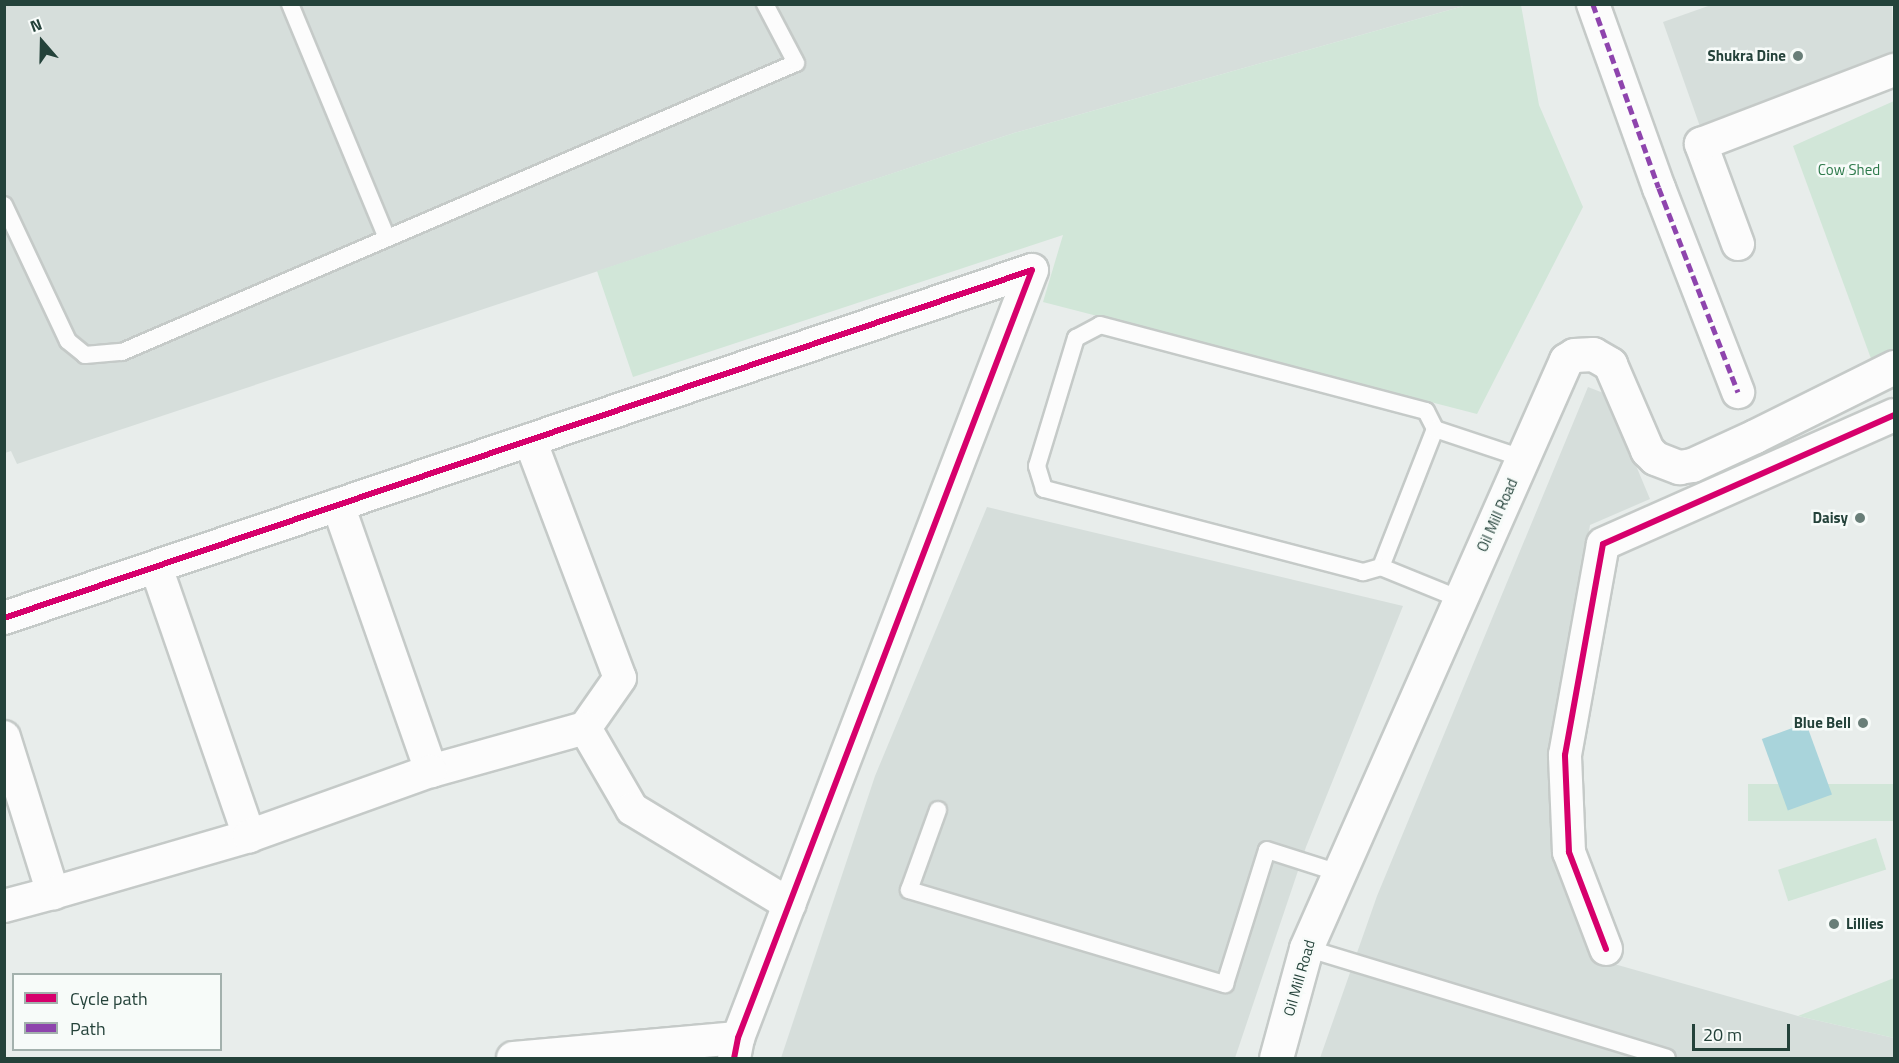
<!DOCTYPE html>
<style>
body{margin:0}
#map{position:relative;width:1899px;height:1063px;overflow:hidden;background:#e8edeb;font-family:"Titillium Web",sans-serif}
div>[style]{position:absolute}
.built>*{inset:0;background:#d6dedb}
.green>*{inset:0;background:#d1e6d8;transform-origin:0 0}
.water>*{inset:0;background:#a9d4db;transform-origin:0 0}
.roads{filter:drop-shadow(2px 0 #c5cac8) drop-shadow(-2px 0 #c5cac8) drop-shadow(0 2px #c5cac8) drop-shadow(0 -2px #c5cac8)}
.service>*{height:16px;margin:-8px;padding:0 8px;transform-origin:8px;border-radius:8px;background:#fcfcfc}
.minor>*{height:32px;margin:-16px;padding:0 16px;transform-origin:16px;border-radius:16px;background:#fcfcfc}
.secondary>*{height:33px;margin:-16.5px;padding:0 16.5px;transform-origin:16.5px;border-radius:16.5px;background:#fcfcfc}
.quiet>*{height:4.5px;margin-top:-2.25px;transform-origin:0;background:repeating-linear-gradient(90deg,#8e44ad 0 9px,transparent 0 13.5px)}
.cycleway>*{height:6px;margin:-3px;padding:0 3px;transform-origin:3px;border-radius:3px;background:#d6006c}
.dots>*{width:16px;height:16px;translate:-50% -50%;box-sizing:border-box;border:3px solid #f7fbf9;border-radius:50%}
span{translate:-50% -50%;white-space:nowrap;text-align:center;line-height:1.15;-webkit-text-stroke:5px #f7fbf9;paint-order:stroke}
.poi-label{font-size:15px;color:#24423a;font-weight:700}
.right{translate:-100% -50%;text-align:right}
.left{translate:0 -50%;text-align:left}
.park-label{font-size:15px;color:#2d7a4b}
.street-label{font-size:15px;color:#24423a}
.frame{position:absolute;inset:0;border:6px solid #24423a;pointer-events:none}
.legend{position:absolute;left:12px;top:973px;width:210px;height:78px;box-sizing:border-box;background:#f7fbf9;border:2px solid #a3b1ad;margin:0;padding:8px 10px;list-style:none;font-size:18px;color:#24423a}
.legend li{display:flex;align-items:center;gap:12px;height:30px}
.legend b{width:30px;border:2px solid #a3b1ad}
.north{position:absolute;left:12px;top:12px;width:60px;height:60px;-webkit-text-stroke:4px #f7fbf9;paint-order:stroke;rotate:340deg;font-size:16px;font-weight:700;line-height:24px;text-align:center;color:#24423a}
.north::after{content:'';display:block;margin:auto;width:21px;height:27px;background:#24423a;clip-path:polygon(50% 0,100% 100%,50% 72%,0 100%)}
.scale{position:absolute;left:1692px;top:1024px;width:98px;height:27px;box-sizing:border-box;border:3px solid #24423a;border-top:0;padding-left:8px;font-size:18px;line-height:21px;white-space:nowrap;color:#24423a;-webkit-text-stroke:4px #f7fbf9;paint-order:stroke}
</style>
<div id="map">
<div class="built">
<div style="clip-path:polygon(5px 5px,1467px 5px,1014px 133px,17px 464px,11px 451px,5px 453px)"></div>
<div style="clip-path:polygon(1711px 5px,1892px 5px,1894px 60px,1703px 135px,1663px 22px)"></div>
<div style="clip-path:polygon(1588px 387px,1606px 394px,1650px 499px,1590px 525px,1548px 768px,1553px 852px,1593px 958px,1798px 1016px,1894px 1038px,1894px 1058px,1320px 1058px,1377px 896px)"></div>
<div style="clip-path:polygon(987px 507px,1403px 606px,1306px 847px,1235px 1058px,781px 1058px,875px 776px)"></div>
</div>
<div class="green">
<div style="clip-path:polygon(1467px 5px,1521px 5px,1539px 105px,1583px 207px,1477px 414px,1043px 302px,1063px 235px,633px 377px,597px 271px,1014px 133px)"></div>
<div style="clip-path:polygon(1894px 101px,1894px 353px,1873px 364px,1793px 146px)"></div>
<div style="left:1894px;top:784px;width:37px;height:146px;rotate:90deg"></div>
<div style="left:1876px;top:838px;width:33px;height:103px;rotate:72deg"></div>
<div style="clip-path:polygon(1894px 978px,1894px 1038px,1798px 1016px)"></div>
</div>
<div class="water">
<div style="left:1806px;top:723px;width:76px;height:47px;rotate:70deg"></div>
</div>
<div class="roads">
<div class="service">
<div style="left:290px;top:4px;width:253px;rotate:67.5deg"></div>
<div style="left:4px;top:205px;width:150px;rotate:64.8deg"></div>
<div style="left:68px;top:341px;width:22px;rotate:39deg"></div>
<div style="left:85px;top:355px;width:37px;rotate:-5deg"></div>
<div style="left:122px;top:352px;width:733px;rotate:-23.21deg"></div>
<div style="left:796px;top:63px;width:67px;rotate:-117.7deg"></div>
<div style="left:1435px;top:429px;width:148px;rotate:111.4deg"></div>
<div style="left:1381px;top:567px;width:19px;rotate:164deg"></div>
<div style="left:1363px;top:572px;width:330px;rotate:-165.4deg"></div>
<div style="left:1044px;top:489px;width:24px;rotate:-107deg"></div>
<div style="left:1037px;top:466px;width:134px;rotate:-73.1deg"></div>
<div style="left:1076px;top:338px;width:27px;rotate:-28deg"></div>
<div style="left:1100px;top:325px;width:337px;rotate:14.8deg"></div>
<div style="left:1426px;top:411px;width:20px;rotate:63deg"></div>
<div style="left:1435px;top:429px;width:92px;rotate:18.4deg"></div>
<div style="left:1381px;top:567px;width:85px;rotate:22.1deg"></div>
<div style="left:938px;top:810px;width:85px;rotate:109.9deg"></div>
<div style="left:909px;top:890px;width:330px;rotate:16.6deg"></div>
<div style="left:1225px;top:984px;width:140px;rotate:-72.6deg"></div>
<div style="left:1267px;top:850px;width:76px;rotate:17.7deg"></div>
<div style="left:1306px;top:948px;width:377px;rotate:16.9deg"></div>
</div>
<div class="minor">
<div style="left:1593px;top:4px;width:195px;rotate:70.3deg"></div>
<div style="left:1659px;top:188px;width:219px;rotate:68.8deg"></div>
<div style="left:1738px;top:244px;width:107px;rotate:-110.3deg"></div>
<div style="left:1701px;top:144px;width:207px;rotate:-21deg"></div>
<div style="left:530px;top:440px;width:254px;rotate:69.3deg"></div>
<div style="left:620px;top:678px;width:61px;rotate:125deg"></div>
<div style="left:338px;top:505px;width:282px;rotate:70.7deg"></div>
<div style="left:431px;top:771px;width:160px;rotate:-15.6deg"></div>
<div style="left:585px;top:728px;width:94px;rotate:59.9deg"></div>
<div style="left:632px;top:809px;width:184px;rotate:31.2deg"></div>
<div style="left:156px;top:567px;width:285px;rotate:70.9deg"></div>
<div style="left:4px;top:618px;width:1085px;rotate:-18.7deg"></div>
<div style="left:1032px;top:270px;width:822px;rotate:110.95deg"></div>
<div style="left:738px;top:1038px;width:20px;rotate:101deg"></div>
<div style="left:4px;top:737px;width:164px;rotate:72.6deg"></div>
<div style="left:53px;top:893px;width:204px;rotate:-16.2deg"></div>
<div style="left:249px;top:836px;width:193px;rotate:-19.7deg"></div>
<div style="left:4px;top:906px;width:51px;rotate:-14.9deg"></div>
<div style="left:1606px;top:949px;width:104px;rotate:-110.9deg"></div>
<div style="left:1569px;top:852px;width:97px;rotate:-92.4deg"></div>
<div style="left:1565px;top:755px;width:214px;rotate:-79.8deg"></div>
<div style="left:1603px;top:544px;width:318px;rotate:-23.9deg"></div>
<div style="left:513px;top:1058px;width:226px;rotate:-5.1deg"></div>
</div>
<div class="secondary">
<div style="left:1276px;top:1058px;width:114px;rotate:-74.7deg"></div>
<div style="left:1306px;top:948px;width:643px;rotate:-66.15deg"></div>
<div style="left:1566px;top:360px;width:9px;rotate:-32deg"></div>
<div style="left:1574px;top:355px;width:19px;rotate:-3deg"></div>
<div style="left:1593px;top:354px;width:20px;rotate:30deg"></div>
<div style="left:1610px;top:364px;width:94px;rotate:66.7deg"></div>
<div style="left:1647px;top:450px;width:11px;rotate:45deg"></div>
<div style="left:1655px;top:458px;width:26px;rotate:21deg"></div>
<div style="left:1679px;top:467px;width:13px;rotate:-9deg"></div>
<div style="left:1692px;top:465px;width:69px;rotate:-24.7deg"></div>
<div style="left:1755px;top:436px;width:155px;rotate:-26.4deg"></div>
</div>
</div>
<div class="quiet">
<div style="left:1593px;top:4px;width:195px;rotate:70.3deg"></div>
<div style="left:1659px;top:188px;width:219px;rotate:68.8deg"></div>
</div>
<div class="cycleway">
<div style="left:4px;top:618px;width:1085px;rotate:-18.7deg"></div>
<div style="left:1032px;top:270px;width:822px;rotate:110.95deg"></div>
<div style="left:738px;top:1038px;width:20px;rotate:101deg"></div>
<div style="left:1606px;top:949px;width:104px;rotate:-110.9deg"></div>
<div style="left:1569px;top:852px;width:97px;rotate:-92.4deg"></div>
<div style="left:1565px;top:755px;width:214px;rotate:-79.8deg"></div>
<div style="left:1603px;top:544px;width:318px;rotate:-23.9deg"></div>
</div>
<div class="dots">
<div style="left:1798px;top:56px;background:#697e78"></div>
<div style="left:1860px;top:518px;background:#697e78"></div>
<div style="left:1863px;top:723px;background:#697e78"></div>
<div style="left:1834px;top:924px;background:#697e78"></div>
</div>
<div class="poi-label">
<span class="right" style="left:1786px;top:56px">Shukra Dine</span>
<span class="right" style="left:1848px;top:518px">Daisy</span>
<span class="right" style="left:1851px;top:723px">Blue Bell</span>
<span class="left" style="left:1846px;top:924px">Lillies</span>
</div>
<div class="park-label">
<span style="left:1849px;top:170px">Cow Shed</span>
</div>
<div class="street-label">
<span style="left:1497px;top:515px;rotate:-66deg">Oil Mill Road</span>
<span style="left:1299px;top:978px;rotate:-74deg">Oil Mill Road</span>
</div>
<div class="frame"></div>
<ul class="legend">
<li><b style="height:8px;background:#d6006c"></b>Cycle path</li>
<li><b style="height:8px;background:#8e44ad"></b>Path</li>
</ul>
<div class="north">N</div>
<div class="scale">20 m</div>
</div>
